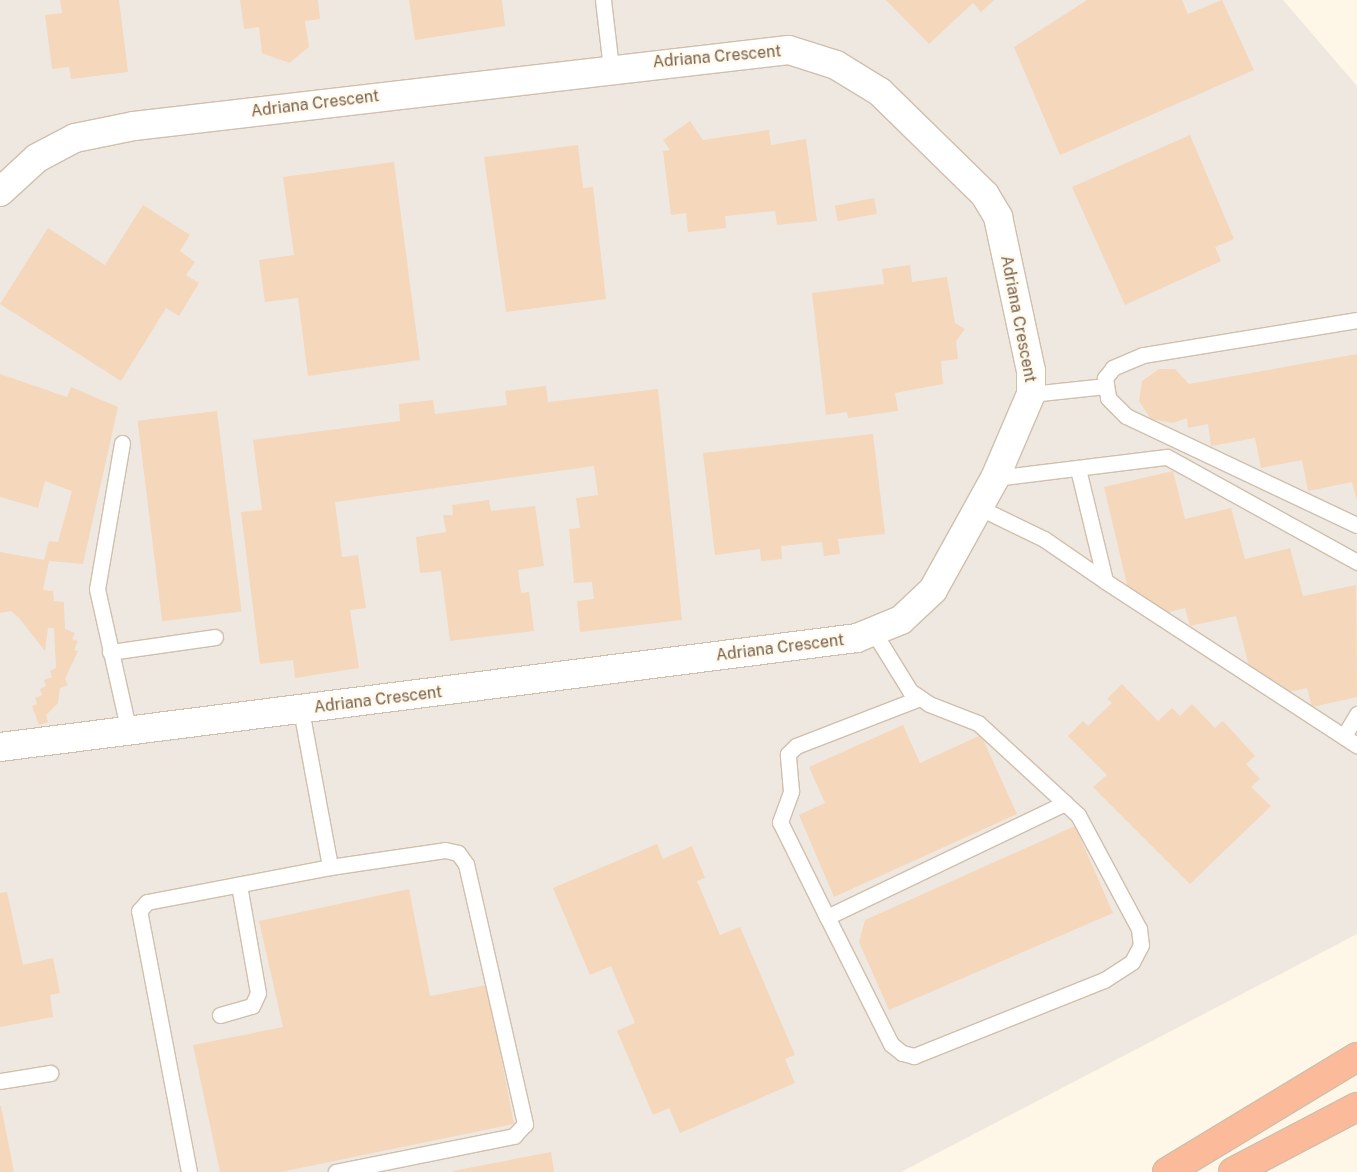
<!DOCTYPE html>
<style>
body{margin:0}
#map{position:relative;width:1357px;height:1172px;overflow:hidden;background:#fef6e6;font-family:"Public Sans",sans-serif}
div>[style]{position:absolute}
.industrial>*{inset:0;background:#eee8e0}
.building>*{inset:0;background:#f5d7bc;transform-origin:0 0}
.roads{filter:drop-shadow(1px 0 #d0bfab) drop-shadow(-1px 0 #d0bfab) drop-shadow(0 1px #d0bfab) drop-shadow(0 -1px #d0bfab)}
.lane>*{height:15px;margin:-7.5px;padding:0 7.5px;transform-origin:7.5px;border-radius:7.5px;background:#fff}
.street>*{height:28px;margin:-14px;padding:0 14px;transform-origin:14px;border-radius:14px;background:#fff}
.highway>*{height:28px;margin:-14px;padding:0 14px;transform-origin:14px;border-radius:14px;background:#fbbb9a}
span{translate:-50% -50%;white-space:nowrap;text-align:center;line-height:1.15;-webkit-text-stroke:5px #fffaee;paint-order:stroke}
.street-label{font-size:16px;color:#795e49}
</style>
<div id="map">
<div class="industrial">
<div style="clip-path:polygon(0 0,1283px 0,1357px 86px,1357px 934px,901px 1172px,0 1172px)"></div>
</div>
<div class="building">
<div style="clip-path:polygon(60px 0,119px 0,128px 72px,71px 79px,69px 67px,52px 69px,45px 15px,62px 13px)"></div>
<div style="clip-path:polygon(240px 0,318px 0,320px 19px,305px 21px,309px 47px,289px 63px,262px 53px,259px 27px,244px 29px)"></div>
<div style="clip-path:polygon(409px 0,502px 0,505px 26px,415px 40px)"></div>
<div style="clip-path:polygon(886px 0,994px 0,981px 12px,973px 3px,929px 44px)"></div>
<div style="clip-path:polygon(1087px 0,1182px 0,1188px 14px,1222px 0,1254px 70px,1060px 155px,1014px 47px)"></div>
<div style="clip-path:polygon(690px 121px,703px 140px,769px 130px,771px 145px,806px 139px,817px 221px,777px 225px,775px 211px,725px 216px,726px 228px,688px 232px,686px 213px,671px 215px,663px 151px,670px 150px,663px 140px)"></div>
<div style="clip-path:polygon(1190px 135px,1234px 239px,1215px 247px,1221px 261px,1125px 305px,1072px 187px)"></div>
<div style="clip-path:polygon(578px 145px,583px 188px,593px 187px,606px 299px,506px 312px,484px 157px)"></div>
<div style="clip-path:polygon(394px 162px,420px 360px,308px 376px,298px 298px,265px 302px,259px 260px,294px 255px,283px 177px)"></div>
<div style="left:874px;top:198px;width:16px;height:40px;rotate:79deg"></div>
<div style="clip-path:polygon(143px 205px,190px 235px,180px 251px,195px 262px,186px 275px,199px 283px,179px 316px,166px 308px,121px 381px,0 304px,48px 228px,105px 265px)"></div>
<div style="clip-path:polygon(910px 265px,912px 282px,947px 277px,955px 323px,965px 329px,956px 341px,958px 359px,941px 361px,943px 384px,895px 393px,898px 411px,848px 418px,847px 412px,826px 415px,812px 293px,884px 284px,882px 269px)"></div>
<div style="clip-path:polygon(1357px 354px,1357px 501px,1352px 482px,1308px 491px,1302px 460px,1261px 468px,1255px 438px,1211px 446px,1208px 424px,1188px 428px,1187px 418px,1173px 423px,1151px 419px,1139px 401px,1142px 381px,1159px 369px,1175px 369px,1189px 384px)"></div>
<div style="clip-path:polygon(0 374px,67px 397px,71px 387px,118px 407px,83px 564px,49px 561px,43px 590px,53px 591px,54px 601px,64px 602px,65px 629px,75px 633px,72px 639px,78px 641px,74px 650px,78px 651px,65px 679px,68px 685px,60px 688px,58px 703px,46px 715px,48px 722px,39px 725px,32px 706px,37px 704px,35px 698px,42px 695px,40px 689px,46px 686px,44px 680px,52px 677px,50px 671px,56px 668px,54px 628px,48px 628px,45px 651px,19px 618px,11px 611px,0 613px,0 552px,44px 560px,49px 541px,58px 542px,72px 491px,45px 481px,38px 508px,0 497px)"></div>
<div style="clip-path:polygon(546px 386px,548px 402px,658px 389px,682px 620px,580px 632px,577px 601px,594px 599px,592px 582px,574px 583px,569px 529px,580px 528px,576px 498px,598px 495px,594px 466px,335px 502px,342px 557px,358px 555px,366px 608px,350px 610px,359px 668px,295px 678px,293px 660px,260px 664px,241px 512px,262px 510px,253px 440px,400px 421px,399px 404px,433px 400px,435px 414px,507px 405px,505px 391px)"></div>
<div style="left:217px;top:411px;width:202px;height:80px;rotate:83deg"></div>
<div style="clip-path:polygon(873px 434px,885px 534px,838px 539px,840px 554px,824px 556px,822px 542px,781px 546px,782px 559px,761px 561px,760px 549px,715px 555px,703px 453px)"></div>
<div style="clip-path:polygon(1173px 471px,1185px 519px,1231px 508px,1245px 559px,1290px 548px,1303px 596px,1356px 585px,1357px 697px,1312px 707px,1307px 688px,1284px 693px,1250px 670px,1236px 616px,1190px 626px,1185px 608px,1166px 613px,1128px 589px,1104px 487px)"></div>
<div style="clip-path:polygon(489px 500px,491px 511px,535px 506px,544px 566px,518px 570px,521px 593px,529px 592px,534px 631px,450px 641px,441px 571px,420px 573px,416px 537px,446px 532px,443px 515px,453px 515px,452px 505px)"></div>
<div style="clip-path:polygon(1122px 684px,1158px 721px,1172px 708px,1180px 716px,1192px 704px,1215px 728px,1223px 721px,1255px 756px,1246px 764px,1260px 779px,1251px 787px,1271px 806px,1190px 884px,1093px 787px,1107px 775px,1068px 736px,1083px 721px,1088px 726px,1112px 703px,1107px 699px)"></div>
<div style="clip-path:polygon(903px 725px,920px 763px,981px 735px,1017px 814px,834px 897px,799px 815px,825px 803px,809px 767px)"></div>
<div style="clip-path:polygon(1075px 826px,1113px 913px,889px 1010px,859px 942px,865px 920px)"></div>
<div style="clip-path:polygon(657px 844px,663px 859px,692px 846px,705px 878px,697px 881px,720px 935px,740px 927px,795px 1055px,785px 1059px,795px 1083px,680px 1133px,669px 1108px,653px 1115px,617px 1031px,635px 1023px,611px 966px,590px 975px,553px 888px)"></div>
<div style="clip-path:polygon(409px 889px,430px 996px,487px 985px,514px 1124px,281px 1172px,220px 1172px,193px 1045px,283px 1027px,259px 921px)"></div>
<div style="clip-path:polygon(7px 892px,23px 965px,53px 958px,60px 993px,50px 995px,53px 1017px,0 1027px,0 893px)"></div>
<div style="clip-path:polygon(0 1106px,1px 1106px,14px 1172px,0 1172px)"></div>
<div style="clip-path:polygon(551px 1152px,554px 1172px,453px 1172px,453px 1171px)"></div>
</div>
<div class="roads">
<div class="lane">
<div style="left:603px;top:0;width:68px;rotate:83.3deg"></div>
<div style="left:1357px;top:320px;width:217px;rotate:170.7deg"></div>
<div style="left:1143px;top:355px;width:33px;rotate:157deg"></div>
<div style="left:1113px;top:368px;width:13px;rotate:129deg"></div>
<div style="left:1105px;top:378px;width:20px;rotate:81deg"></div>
<div style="left:1108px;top:398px;width:25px;rotate:45deg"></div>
<div style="left:1126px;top:416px;width:255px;rotate:25.3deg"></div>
<div style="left:1031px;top:394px;width:75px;rotate:-6.1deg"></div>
<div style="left:122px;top:443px;width:148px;rotate:99.7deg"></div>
<div style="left:97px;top:589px;width:147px;rotate:77.4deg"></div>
<div style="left:1078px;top:469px;width:115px;rotate:76.4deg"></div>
<div style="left:1105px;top:581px;width:301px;rotate:33.1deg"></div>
<div style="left:995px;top:478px;width:173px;rotate:-7deg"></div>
<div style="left:1167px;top:457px;width:217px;rotate:28.9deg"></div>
<div style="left:980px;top:508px;width:71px;rotate:25.8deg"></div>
<div style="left:1044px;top:539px;width:74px;rotate:34.5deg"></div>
<div style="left:873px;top:631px;width:70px;rotate:58.3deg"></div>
<div style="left:910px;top:691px;width:23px;rotate:34deg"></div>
<div style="left:929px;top:704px;width:53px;rotate:21.2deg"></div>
<div style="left:978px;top:723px;width:118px;rotate:42.6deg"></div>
<div style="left:1065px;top:803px;width:18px;rotate:43deg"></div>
<div style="left:1078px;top:815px;width:129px;rotate:61.8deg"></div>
<div style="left:1139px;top:929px;width:16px;rotate:83deg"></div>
<div style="left:1141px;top:945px;width:19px;rotate:118deg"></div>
<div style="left:1132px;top:962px;width:33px;rotate:147deg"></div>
<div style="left:1104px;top:980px;width:205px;rotate:158.2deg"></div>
<div style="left:914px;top:1056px;width:12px;rotate:-166deg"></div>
<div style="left:902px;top:1053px;width:14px;rotate:-141deg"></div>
<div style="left:891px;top:1044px;width:142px;rotate:-116.7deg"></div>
<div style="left:827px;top:917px;width:264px;rotate:-25.6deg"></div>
<div style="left:110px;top:652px;width:106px;rotate:-8.1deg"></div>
<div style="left:301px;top:710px;width:160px;rotate:79.5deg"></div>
<div style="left:1344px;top:736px;width:26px;rotate:-59deg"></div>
<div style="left:827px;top:917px;width:106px;rotate:-116.3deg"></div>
<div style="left:780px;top:822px;width:33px;rotate:-70deg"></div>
<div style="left:791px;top:791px;width:37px;rotate:-95deg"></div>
<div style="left:788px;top:754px;width:11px;rotate:-45deg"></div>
<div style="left:796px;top:746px;width:133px;rotate:-21.2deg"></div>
<div style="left:220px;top:1015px;width:33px;rotate:-16deg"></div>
<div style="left:252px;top:1006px;width:14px;rotate:-65deg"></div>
<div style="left:258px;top:993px;width:110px;rotate:-100deg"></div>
<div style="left:0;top:1081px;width:51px;rotate:-9.1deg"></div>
<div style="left:189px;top:1172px;width:266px;rotate:-100.8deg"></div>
<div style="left:139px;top:911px;width:12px;rotate:-48deg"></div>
<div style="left:147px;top:902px;width:186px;rotate:-10.8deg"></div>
<div style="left:330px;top:867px;width:116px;rotate:-8.4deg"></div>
<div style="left:445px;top:850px;width:13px;rotate:13deg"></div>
<div style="left:458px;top:853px;width:14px;rotate:54deg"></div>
<div style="left:466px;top:864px;width:267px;rotate:77.2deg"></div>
<div style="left:525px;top:1124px;width:16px;rotate:133deg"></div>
<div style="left:514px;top:1136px;width:182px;rotate:168.6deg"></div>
</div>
<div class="street">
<div style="left:0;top:192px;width:50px;rotate:-42.6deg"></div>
<div style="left:37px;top:158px;width:43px;rotate:-27.8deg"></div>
<div style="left:75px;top:138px;width:60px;rotate:-11.5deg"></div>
<div style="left:134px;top:126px;width:659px;rotate:-6.62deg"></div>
<div style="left:789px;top:50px;width:49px;rotate:17.7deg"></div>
<div style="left:836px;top:65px;width:52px;rotate:31.5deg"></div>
<div style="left:880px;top:92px;width:147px;rotate:44.4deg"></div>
<div style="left:985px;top:195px;width:26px;rotate:59deg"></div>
<div style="left:998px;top:217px;width:157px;rotate:77.9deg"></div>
<div style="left:1031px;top:371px;width:23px;rotate:90deg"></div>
<div style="left:1031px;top:394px;width:91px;rotate:113.2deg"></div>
<div style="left:995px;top:478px;width:128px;rotate:119deg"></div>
<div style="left:933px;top:590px;width:44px;rotate:136.8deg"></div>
<div style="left:901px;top:620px;width:48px;rotate:157.8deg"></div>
<div style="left:857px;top:638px;width:864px;rotate:172.75deg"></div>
</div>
<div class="highway">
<div style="left:1167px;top:1172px;width:222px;rotate:-31.2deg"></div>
<div style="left:1233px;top:1172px;width:140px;rotate:-27.7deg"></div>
</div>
</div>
<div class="street-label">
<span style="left:717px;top:57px;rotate:-5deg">Adriana Crescent</span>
<span style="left:315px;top:104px;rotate:-7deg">Adriana Crescent</span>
<span style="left:1018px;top:319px;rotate:79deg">Adriana Crescent</span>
<span style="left:780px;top:648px;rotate:-7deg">Adriana Crescent</span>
<span style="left:378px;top:700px;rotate:-7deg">Adriana Crescent</span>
</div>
</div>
